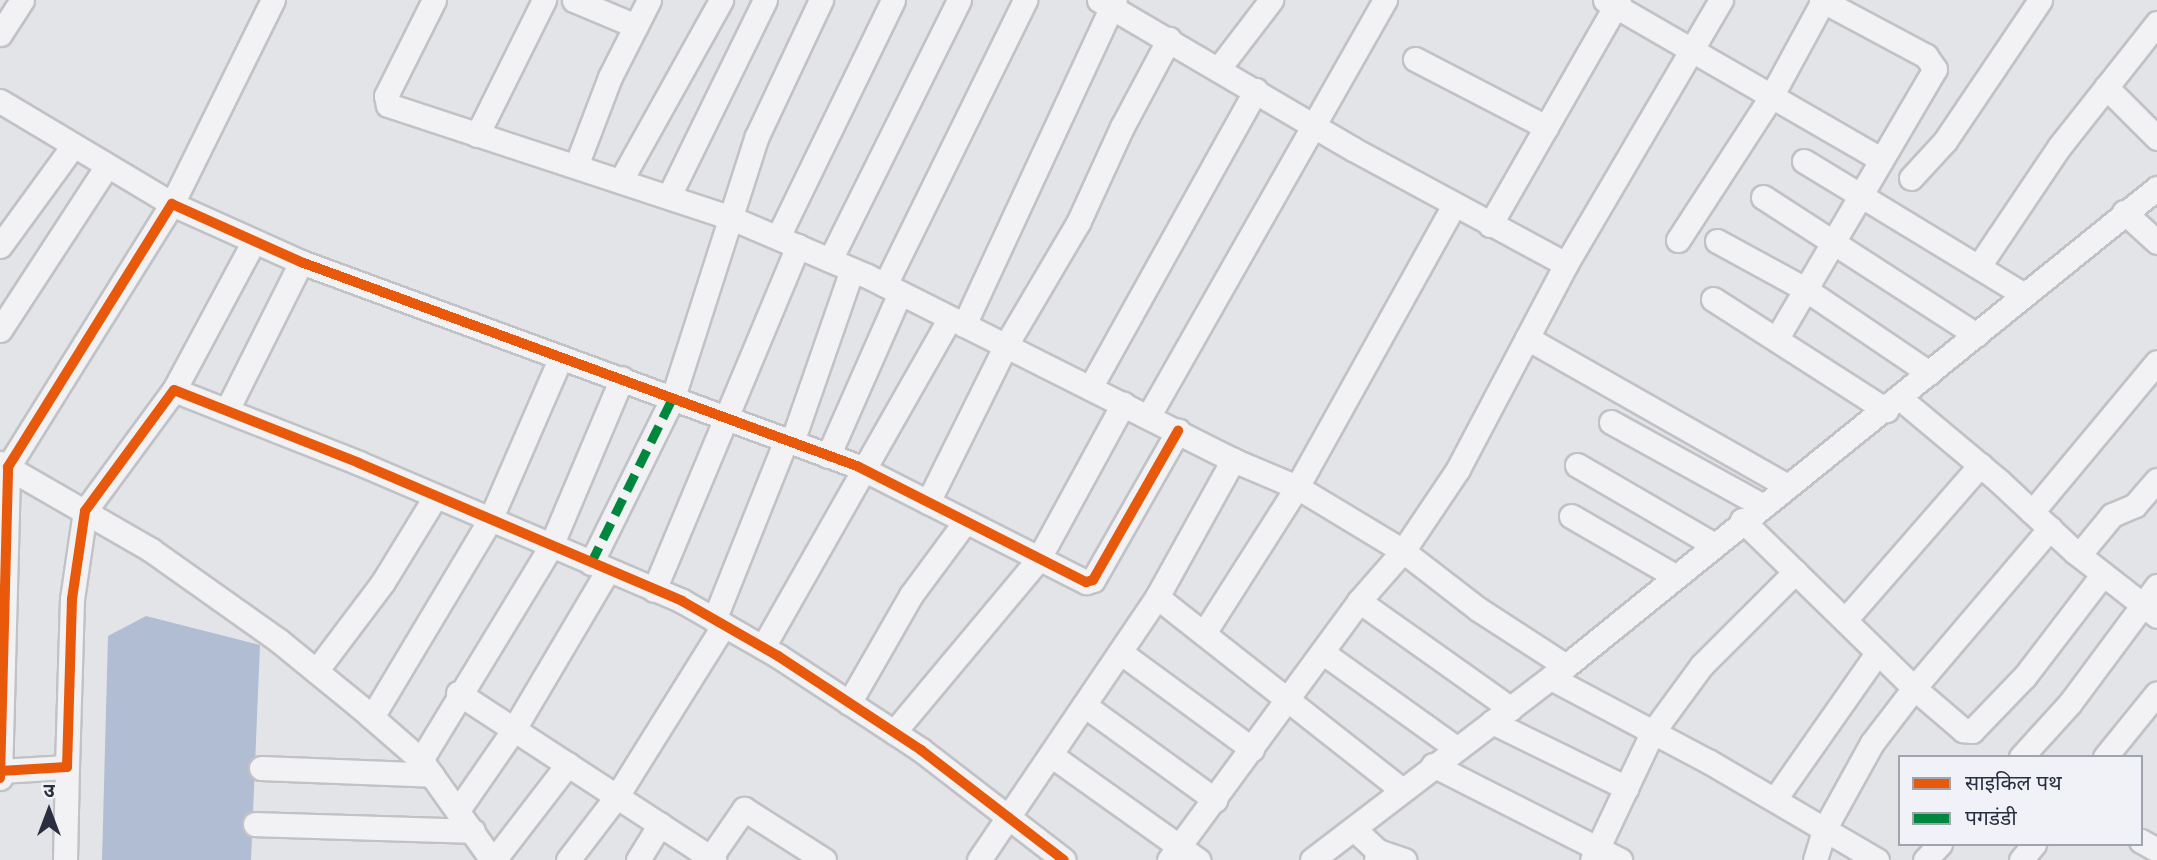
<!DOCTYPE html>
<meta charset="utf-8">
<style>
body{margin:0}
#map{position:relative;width:2157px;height:860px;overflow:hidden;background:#e3e4e8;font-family:Mulish,"Noto Sans Devanagari",sans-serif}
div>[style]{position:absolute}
.water>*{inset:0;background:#b1bdd3}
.roads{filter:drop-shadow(2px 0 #c1c2c6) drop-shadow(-2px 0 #c1c2c6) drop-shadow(0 2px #c1c2c6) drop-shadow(0 -2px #c1c2c6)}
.minor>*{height:23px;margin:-11.5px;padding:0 11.5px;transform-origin:11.5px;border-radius:11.5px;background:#f2f2f4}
.quiet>*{height:9px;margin-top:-4.5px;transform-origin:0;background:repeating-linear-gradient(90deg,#00873e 0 18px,transparent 0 27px)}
.cycleway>*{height:10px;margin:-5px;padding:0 5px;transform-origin:5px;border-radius:5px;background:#e8590c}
span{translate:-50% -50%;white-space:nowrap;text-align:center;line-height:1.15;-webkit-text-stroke:7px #f0f2f7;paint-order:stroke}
.legend{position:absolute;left:1898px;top:755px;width:245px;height:91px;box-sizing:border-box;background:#f0f2f7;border:2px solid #a0a4ae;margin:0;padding:9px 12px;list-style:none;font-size:21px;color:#292f41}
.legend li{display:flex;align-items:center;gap:14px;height:35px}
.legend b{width:35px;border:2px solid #a0a4ae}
.north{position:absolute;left:14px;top:776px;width:70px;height:70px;-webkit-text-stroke:5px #f0f2f7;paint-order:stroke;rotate:0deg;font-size:19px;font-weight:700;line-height:28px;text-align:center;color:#292f41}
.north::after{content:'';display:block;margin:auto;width:24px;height:32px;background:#292f41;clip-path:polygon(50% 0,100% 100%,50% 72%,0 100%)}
</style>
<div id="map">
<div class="water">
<div style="clip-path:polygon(146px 616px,260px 645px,251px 860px,102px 860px,108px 636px)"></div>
</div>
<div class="roads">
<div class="minor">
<div style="left:434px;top:0;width:107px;rotate:116.6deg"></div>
<div style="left:386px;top:96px;width:9px;rotate:77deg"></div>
<div style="left:388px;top:105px;width:359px;rotate:18.2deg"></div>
<div style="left:729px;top:217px;width:150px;rotate:23.1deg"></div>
<div style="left:867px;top:276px;width:410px;rotate:26.7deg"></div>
<div style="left:1233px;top:460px;width:69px;rotate:22.9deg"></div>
<div style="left:1297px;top:487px;width:124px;rotate:31.1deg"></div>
<div style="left:1403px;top:551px;width:95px;rotate:37.7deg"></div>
<div style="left:1478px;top:609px;width:105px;rotate:32.9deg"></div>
<div style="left:574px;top:0;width:67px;rotate:22.8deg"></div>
<div style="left:1099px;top:0;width:294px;rotate:30.4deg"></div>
<div style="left:1353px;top:149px;width:242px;rotate:28.4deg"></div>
<div style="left:1605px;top:0;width:316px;rotate:30deg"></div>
<div style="left:0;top:34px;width:40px;rotate:-57.1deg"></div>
<div style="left:1415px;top:59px;width:148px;rotate:27.4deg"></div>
<div style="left:1219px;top:68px;width:86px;rotate:-52.6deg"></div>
<div style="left:2106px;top:87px;width:72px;rotate:45deg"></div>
<div style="left:0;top:101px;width:200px;rotate:30.9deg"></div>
<div style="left:172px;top:204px;width:228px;rotate:-63.7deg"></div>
<div style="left:477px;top:135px;width:151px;rotate:-63.6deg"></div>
<div style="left:1804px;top:161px;width:258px;rotate:31.3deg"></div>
<div style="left:576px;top:166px;width:95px;rotate:-69.1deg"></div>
<div style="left:610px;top:77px;width:86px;rotate:-63.1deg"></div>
<div style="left:1911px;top:178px;width:50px;rotate:-47.4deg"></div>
<div style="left:1945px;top:141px;width:170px;rotate:-56deg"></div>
<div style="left:621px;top:180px;width:206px;rotate:-60.9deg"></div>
<div style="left:669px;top:196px;width:218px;rotate:-63.9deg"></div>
<div style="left:1763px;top:197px;width:254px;rotate:32.9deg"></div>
<div style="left:2124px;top:212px;width:45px;rotate:42.3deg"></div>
<div style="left:1490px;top:225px;width:259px;rotate:-60.2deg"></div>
<div style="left:778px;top:237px;width:263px;rotate:-64.1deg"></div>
<div style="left:1678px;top:240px;width:173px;rotate:-57deg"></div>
<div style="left:1772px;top:95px;width:107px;rotate:-61.5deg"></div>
<div style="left:1717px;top:241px;width:100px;rotate:28.6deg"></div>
<div style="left:1805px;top:289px;width:150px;rotate:34.1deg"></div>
<div style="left:0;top:246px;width:124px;rotate:-53.9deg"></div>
<div style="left:830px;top:260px;width:290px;rotate:-63.6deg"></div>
<div style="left:1979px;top:266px;width:143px;rotate:-56.1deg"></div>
<div style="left:2059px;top:147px;width:158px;rotate:-51.7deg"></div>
<div style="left:885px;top:285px;width:318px;rotate:-63.8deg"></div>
<div style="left:1713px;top:299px;width:206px;rotate:32.7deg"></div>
<div style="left:964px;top:325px;width:358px;rotate:-65.1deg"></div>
<div style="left:0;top:330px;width:196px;rotate:-56.9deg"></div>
<div style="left:1527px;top:338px;width:299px;rotate:29.6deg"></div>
<div style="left:1777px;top:338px;width:312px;rotate:-59.6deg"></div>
<div style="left:1935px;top:69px;width:16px;rotate:-125deg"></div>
<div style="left:1926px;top:56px;width:119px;rotate:-151.9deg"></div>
<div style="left:1090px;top:388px;width:341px;rotate:-60.9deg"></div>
<div style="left:174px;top:390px;width:169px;rotate:-61.8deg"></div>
<div style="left:1901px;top:399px;width:128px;rotate:39.9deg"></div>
<div style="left:1999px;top:481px;width:104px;rotate:43.1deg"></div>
<div style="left:2075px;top:552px;width:104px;rotate:38deg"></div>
<div style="left:227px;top:410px;width:165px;rotate:-63.4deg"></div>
<div style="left:1148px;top:417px;width:480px;rotate:-60.4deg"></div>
<div style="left:1611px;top:422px;width:174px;rotate:28.9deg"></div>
<div style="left:792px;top:442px;width:182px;rotate:-70.8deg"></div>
<div style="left:828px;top:456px;width:178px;rotate:-66.2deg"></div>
<div style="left:0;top:463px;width:174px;rotate:29.9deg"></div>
<div style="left:151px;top:550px;width:156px;rotate:35.3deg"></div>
<div style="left:278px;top:640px;width:104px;rotate:39.2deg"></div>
<div style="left:359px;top:706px;width:82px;rotate:41.1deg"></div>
<div style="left:421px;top:760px;width:123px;rotate:54.6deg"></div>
<div style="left:1577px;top:465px;width:157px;rotate:30.2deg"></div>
<div style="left:928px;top:502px;width:175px;rotate:-63.6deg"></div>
<div style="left:1006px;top:345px;width:142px;rotate:-59.5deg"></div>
<div style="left:1078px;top:223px;width:106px;rotate:-65.4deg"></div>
<div style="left:1122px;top:127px;width:100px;rotate:-61.9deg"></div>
<div style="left:2032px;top:512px;width:195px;rotate:-50.2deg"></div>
<div style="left:1571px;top:516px;width:120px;rotate:30deg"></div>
<div style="left:1742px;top:520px;width:240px;rotate:44.3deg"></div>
<div style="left:1914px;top:688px;width:210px;rotate:-49.6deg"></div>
<div style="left:2079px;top:555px;width:52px;rotate:-50.5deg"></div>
<div style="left:2112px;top:515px;width:25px;rotate:-23deg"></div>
<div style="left:2135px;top:505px;width:33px;rotate:-49deg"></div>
<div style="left:591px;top:563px;width:185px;rotate:-63.7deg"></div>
<div style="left:673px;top:397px;width:274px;rotate:-72.2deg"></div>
<div style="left:757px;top:136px;width:150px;rotate:-64.8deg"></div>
<div style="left:654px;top:590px;width:373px;rotate:-67.3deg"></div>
<div style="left:1157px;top:597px;width:312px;rotate:38.2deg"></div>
<div style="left:1359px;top:601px;width:186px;rotate:35.4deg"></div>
<div style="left:714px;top:620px;width:194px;rotate:-68.2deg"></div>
<div style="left:1845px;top:620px;width:206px;rotate:-48.9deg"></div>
<div style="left:1204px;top:633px;width:173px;rotate:-57.5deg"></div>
<div style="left:1297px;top:487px;width:323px;rotate:-60.9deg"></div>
<div style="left:763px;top:647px;width:378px;rotate:-60.4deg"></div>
<div style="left:1120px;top:652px;width:164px;rotate:36.3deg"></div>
<div style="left:1322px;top:652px;width:165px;rotate:35.6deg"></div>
<div style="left:316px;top:671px;width:111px;rotate:-53deg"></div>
<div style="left:383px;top:582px;width:100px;rotate:-58.5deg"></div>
<div style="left:1551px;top:678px;width:178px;rotate:27.9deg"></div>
<div style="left:1708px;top:761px;width:196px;rotate:30.4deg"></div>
<div style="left:458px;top:693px;width:306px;rotate:33.1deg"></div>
<div style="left:849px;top:703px;width:125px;rotate:-60.1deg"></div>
<div style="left:911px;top:595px;width:91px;rotate:-53.5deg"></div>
<div style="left:1084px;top:705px;width:162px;rotate:35.9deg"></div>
<div style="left:372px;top:717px;width:230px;rotate:-59.1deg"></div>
<div style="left:490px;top:520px;width:176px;rotate:-66.5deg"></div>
<div style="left:1492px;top:722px;width:150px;rotate:26.1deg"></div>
<div style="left:894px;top:732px;width:224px;rotate:-50.1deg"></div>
<div style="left:1038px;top:560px;width:178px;rotate:-61.4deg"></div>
<div style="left:1051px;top:755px;width:181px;rotate:35.5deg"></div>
<div style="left:2021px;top:757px;width:73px;rotate:-47.8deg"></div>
<div style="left:2070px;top:703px;width:146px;rotate:-53.4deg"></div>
<div style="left:2105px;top:757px;width:82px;rotate:-50.9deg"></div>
<div style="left:421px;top:760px;width:250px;rotate:-58.7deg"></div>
<div style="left:551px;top:546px;width:182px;rotate:-67.1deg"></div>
<div style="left:1433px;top:765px;width:210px;rotate:26.9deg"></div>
<div style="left:261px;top:768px;width:171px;rotate:2.3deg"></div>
<div style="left:0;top:771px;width:67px;rotate:-3.4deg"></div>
<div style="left:67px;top:767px;width:168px;rotate:-88.3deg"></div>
<div style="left:72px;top:599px;width:89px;rotate:-81.6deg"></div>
<div style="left:85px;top:511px;width:150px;rotate:-53.7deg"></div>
<div style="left:174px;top:390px;width:199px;rotate:21.5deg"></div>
<div style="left:359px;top:463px;width:351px;rotate:23.1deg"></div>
<div style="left:682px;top:601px;width:111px;rotate:29.8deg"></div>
<div style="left:778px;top:656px;width:171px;rotate:33.3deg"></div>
<div style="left:921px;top:750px;width:180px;rotate:37.6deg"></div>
<div style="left:0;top:778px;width:311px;rotate:-88.5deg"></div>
<div style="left:8px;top:467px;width:310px;rotate:-58.1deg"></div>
<div style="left:172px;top:204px;width:141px;rotate:24.2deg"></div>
<div style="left:301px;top:262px;width:592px;rotate:20.15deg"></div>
<div style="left:857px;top:466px;width:257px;rotate:26.9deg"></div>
<div style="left:1086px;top:582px;width:7px;rotate:-16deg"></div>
<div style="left:1093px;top:580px;width:172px;rotate:-60.3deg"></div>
<div style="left:1775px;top:799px;width:179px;rotate:-55deg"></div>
<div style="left:458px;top:810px;width:98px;rotate:-55.3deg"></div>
<div style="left:514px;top:729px;width:185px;rotate:-59.4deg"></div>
<div style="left:255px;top:824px;width:218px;rotate:1.8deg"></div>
<div style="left:1354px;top:829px;width:33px;rotate:43deg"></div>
<div style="left:1378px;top:851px;width:9px;rotate:103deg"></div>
<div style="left:2141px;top:841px;width:18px;rotate:29deg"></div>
<div style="left:1378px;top:851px;width:28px;rotate:19deg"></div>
<div style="left:710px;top:858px;width:60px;rotate:-55.2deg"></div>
<div style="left:744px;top:809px;width:95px;rotate:32.5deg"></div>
<div style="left:65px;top:860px;width:93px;rotate:-88.8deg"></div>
<div style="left:494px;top:860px;width:121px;rotate:-52.4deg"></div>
<div style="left:568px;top:860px;width:81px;rotate:-52.6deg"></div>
<div style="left:617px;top:796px;width:202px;rotate:-58deg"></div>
<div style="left:638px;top:860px;width:42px;rotate:-58.6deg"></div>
<div style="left:979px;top:860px;width:318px;rotate:-55.9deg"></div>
<div style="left:1157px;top:597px;width:157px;rotate:-61deg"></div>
<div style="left:1169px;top:860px;width:321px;rotate:-53.7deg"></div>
<div style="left:1359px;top:601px;width:67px;rotate:-48.7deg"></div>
<div style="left:1403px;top:551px;width:99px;rotate:-56.1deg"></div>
<div style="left:1458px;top:469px;width:232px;rotate:-62.2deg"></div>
<div style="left:1566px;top:264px;width:306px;rotate:-59.6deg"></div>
<div style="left:1312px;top:860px;width:320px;rotate:-37.4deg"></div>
<div style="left:1566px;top:666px;width:760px;rotate:-38.97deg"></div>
<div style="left:1592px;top:860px;width:140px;rotate:-64.7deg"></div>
<div style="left:1652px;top:733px;width:84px;rotate:-53.7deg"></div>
<div style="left:1702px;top:665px;width:132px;rotate:-45deg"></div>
<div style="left:1815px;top:860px;width:34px;rotate:-73deg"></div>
<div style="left:1825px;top:828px;width:97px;rotate:-61.1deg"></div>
<div style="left:1872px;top:743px;width:69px;rotate:-52.6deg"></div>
<div style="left:1914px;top:688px;width:65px;rotate:40.6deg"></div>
<div style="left:1963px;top:730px;width:9px;rotate:6deg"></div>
<div style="left:1972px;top:731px;width:76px;rotate:-46.1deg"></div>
<div style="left:2025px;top:676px;width:128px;rotate:-52.6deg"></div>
<div style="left:1925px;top:860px;width:22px;rotate:-47deg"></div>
<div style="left:2021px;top:860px;width:21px;rotate:-51deg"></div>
</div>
</div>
<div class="quiet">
<div style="left:591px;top:563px;width:185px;rotate:-63.7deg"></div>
</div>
<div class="cycleway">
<div style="left:0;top:771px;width:67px;rotate:-3.4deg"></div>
<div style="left:67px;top:767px;width:168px;rotate:-88.3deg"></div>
<div style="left:72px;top:599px;width:89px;rotate:-81.6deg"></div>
<div style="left:85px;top:511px;width:150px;rotate:-53.7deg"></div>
<div style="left:174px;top:390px;width:199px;rotate:21.5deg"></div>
<div style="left:359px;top:463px;width:351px;rotate:23.1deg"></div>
<div style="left:682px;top:601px;width:111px;rotate:29.8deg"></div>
<div style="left:778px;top:656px;width:171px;rotate:33.3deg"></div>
<div style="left:921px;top:750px;width:180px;rotate:37.6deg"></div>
<div style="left:0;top:778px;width:311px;rotate:-88.5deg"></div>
<div style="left:8px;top:467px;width:310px;rotate:-58.1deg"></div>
<div style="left:172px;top:204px;width:141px;rotate:24.2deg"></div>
<div style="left:301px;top:262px;width:592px;rotate:20.15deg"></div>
<div style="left:857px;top:466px;width:257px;rotate:26.9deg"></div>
<div style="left:1086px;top:582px;width:7px;rotate:-16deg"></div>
<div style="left:1093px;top:580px;width:172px;rotate:-60.3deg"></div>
</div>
<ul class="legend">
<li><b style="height:9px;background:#e8590c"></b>साइकिल पथ</li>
<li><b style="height:9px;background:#00873e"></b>पगडंडी</li>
</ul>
<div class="north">उ</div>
</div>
